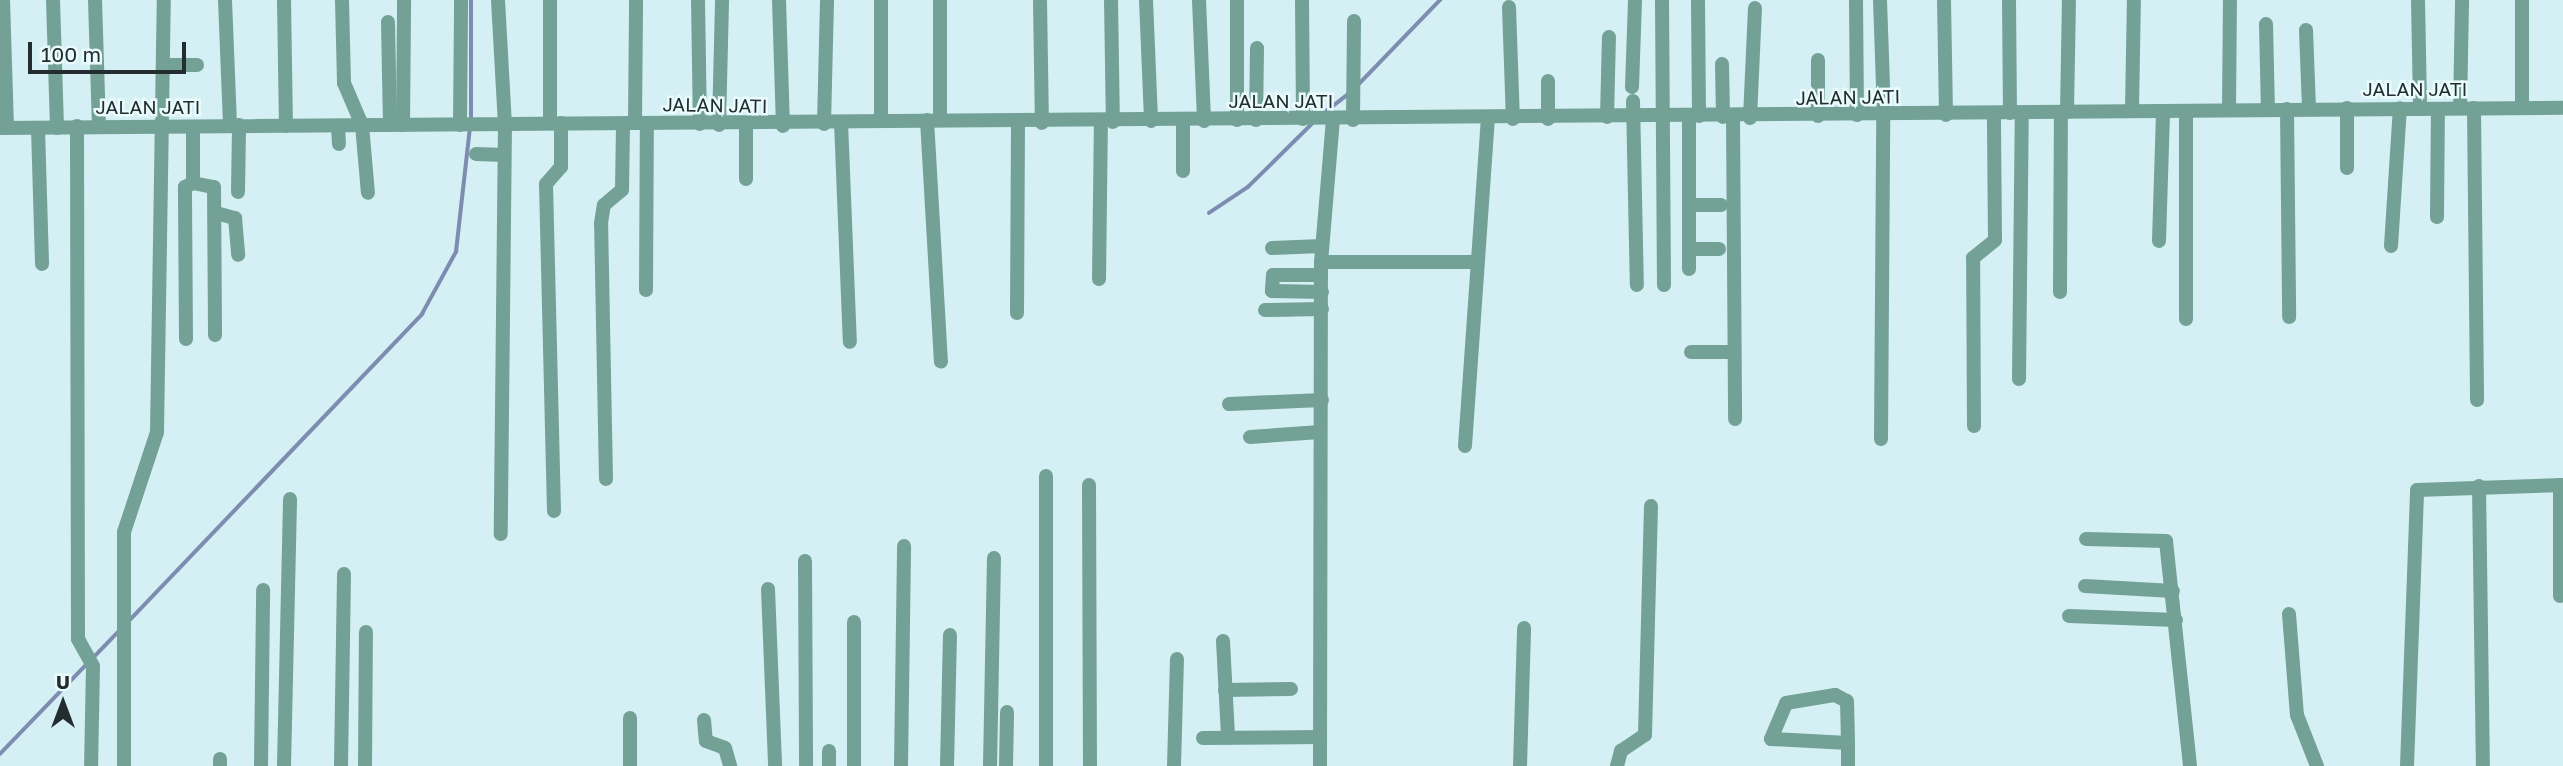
<!DOCTYPE html>
<style>
body{margin:0}
#map{position:relative;width:2563px;height:766px;overflow:hidden;background:#d4f0f4;font-family:"Golos Text",sans-serif}
div>[style]{position:absolute}
.stream>*{height:3.5px;margin:-1.75px;padding:0 1.75px;transform-origin:1.75px;border-radius:1.75px;background:#7e8cb1}
.minor>*{height:14px;margin:-7px;padding:0 7px;transform-origin:7px;border-radius:7px;background:#73a196}
span{translate:-50% -50%;white-space:nowrap;text-align:center;line-height:1.15;-webkit-text-stroke:5px #eafbfd;paint-order:stroke}
.street-label{font-size:19px;color:#232d2f}
.north{position:absolute;left:28px;top:668px;width:70px;height:70px;-webkit-text-stroke:5px #eafbfd;paint-order:stroke;rotate:0deg;font-size:19px;font-weight:700;line-height:28px;text-align:center;color:#232d2f}
.north::after{content:'';display:block;margin:auto;width:24px;height:32px;background:#232d2f;clip-path:polygon(50% 0,100% 100%,50% 72%,0 100%)}
.scale{position:absolute;left:28px;top:42px;width:158px;height:32px;box-sizing:border-box;border:4px solid #232d2f;border-top:0;padding-left:9px;font-size:21px;line-height:24px;white-space:nowrap;color:#232d2f;-webkit-text-stroke:5px #eafbfd;paint-order:stroke}
</style>
<div id="map">
<div class="stream">
<div style="left:1359px;top:84px;width:117px;rotate:-46deg"></div>
<div style="left:1324px;top:113px;width:31px;rotate:-38deg"></div>
<div style="left:471px;top:120px;width:120px;rotate:-90deg"></div>
<div style="left:1209px;top:213px;width:47px;rotate:-33.7deg"></div>
<div style="left:1248px;top:187px;width:91px;rotate:-44.6deg"></div>
<div style="left:128px;top:622px;width:426px;rotate:-46.3deg"></div>
<div style="left:422px;top:314px;width:71px;rotate:-61.3deg"></div>
<div style="left:456px;top:252px;width:126px;rotate:-83.6deg"></div>
<div style="left:94px;top:657px;width:37px;rotate:-46deg"></div>
<div style="left:0;top:754px;width:124px;rotate:-46deg"></div>
</div>
<div class="minor">
<div style="left:3px;top:0;width:127px;rotate:88.2deg"></div>
<div style="left:53px;top:0;width:128px;rotate:88.2deg"></div>
<div style="left:95px;top:0;width:125px;rotate:88.2deg"></div>
<div style="left:225px;top:0;width:125px;rotate:87.7deg"></div>
<div style="left:284px;top:0;width:126px;rotate:89.1deg"></div>
<div style="left:342px;top:0;width:83px;rotate:88.6deg"></div>
<div style="left:344px;top:83px;width:46px;rotate:66.8deg"></div>
<div style="left:362px;top:125px;width:68px;rotate:85deg"></div>
<div style="left:498px;top:0;width:124px;rotate:86.8deg"></div>
<div style="left:505px;top:124px;width:410px;rotate:90.6deg"></div>
<div style="left:550px;top:0;width:123px;rotate:90deg"></div>
<div style="left:698px;top:0;width:124px;rotate:89.1deg"></div>
<div style="left:779px;top:0;width:126px;rotate:88.2deg"></div>
<div style="left:881px;top:0;width:121px;rotate:90deg"></div>
<div style="left:1040px;top:0;width:123px;rotate:89.1deg"></div>
<div style="left:1111px;top:0;width:122px;rotate:89.1deg"></div>
<div style="left:1146px;top:0;width:121px;rotate:87.6deg"></div>
<div style="left:1199px;top:0;width:121px;rotate:87.6deg"></div>
<div style="left:1302px;top:0;width:119px;rotate:89.5deg"></div>
<div style="left:1662px;top:0;width:285px;rotate:89.6deg"></div>
<div style="left:1698px;top:0;width:116px;rotate:89.5deg"></div>
<div style="left:1856px;top:0;width:115px;rotate:89.5deg"></div>
<div style="left:1880px;top:0;width:116px;rotate:88deg"></div>
<div style="left:1944px;top:0;width:115px;rotate:89deg"></div>
<div style="left:2009px;top:0;width:113px;rotate:89.5deg"></div>
<div style="left:2418px;top:0;width:108px;rotate:88.9deg"></div>
<div style="left:1509px;top:7px;width:112px;rotate:88deg"></div>
<div style="left:388px;top:22px;width:103px;rotate:88.9deg"></div>
<div style="left:2266px;top:24px;width:85px;rotate:88.7deg"></div>
<div style="left:2306px;top:30px;width:78px;rotate:87.8deg"></div>
<div style="left:1818px;top:60px;width:56px;rotate:90deg"></div>
<div style="left:1722px;top:64px;width:53px;rotate:88.9deg"></div>
<div style="left:163px;top:65px;width:34px"></div>
<div style="left:1632px;top:87px;width:87px;rotate:-88deg"></div>
<div style="left:1633px;top:101px;width:184px;rotate:88.8deg"></div>
<div style="left:2347px;top:108px;width:60px;rotate:90deg"></div>
<div style="left:2460px;top:108px;width:108px;rotate:-88.9deg"></div>
<div style="left:2474px;top:108px;width:292px;rotate:89.4deg"></div>
<div style="left:2522px;top:108px;width:108px;rotate:-90deg"></div>
<div style="left:2287px;top:109px;width:208px;rotate:89.4deg"></div>
<div style="left:2132px;top:110px;width:110px;rotate:-89deg"></div>
<div style="left:2229px;top:110px;width:110px;rotate:-89.5deg"></div>
<div style="left:2067px;top:112px;width:112px;rotate:-89deg"></div>
<div style="left:1607px;top:117px;width:80px;rotate:-88.6deg"></div>
<div style="left:1733px;top:117px;width:302px;rotate:89.6deg"></div>
<div style="left:1750px;top:118px;width:110px;rotate:-87.4deg"></div>
<div style="left:1548px;top:119px;width:38px;rotate:-90deg"></div>
<div style="left:927px;top:120px;width:242px;rotate:86.7deg"></div>
<div style="left:940px;top:120px;width:120px;rotate:-90deg"></div>
<div style="left:1237px;top:120px;width:120px;rotate:-90deg"></div>
<div style="left:1256px;top:120px;width:72px;rotate:-89.2deg"></div>
<div style="left:1353px;top:120px;width:99px;rotate:-89.4deg"></div>
<div style="left:1183px;top:121px;width:50px;rotate:90deg"></div>
<div style="left:841px;top:122px;width:220px;rotate:87.7deg"></div>
<div style="left:635px;top:123px;width:123px;rotate:-89.5deg"></div>
<div style="left:824px;top:124px;width:124px;rotate:-88.6deg"></div>
<div style="left:403px;top:125px;width:125px;rotate:-89.5deg"></div>
<div style="left:460px;top:125px;width:125px;rotate:-89.5deg"></div>
<div style="left:719px;top:125px;width:125px;rotate:-88.6deg"></div>
<div style="left:77px;top:126px;width:513px;rotate:89.89deg"></div>
<div style="left:78px;top:639px;width:31px;rotate:61deg"></div>
<div style="left:93px;top:666px;width:100px;rotate:91.1deg"></div>
<div style="left:338px;top:126px;width:18px;rotate:87deg"></div>
<div style="left:193px;top:127px;width:56px;rotate:90deg"></div>
<div style="left:193px;top:183px;width:21px;rotate:11deg"></div>
<div style="left:214px;top:187px;width:148px;rotate:89.6deg"></div>
<div style="left:0;top:128px;width:2563px;rotate:-0.45deg"></div>
<div style="left:38px;top:128px;width:136px;rotate:88.3deg"></div>
<div style="left:476px;top:154px;width:28px;rotate:2deg"></div>
<div style="left:746px;top:179px;width:54px;rotate:-90deg"></div>
<div style="left:238px;top:192px;width:67px;rotate:-89.1deg"></div>
<div style="left:1689px;top:205px;width:32px"></div>
<div style="left:216px;top:213px;width:20px;rotate:15deg"></div>
<div style="left:235px;top:218px;width:37px;rotate:85deg"></div>
<div style="left:2437px;top:217px;width:108px;rotate:-89.5deg"></div>
<div style="left:2159px;top:241px;width:130px;rotate:-88.2deg"></div>
<div style="left:2391px;top:246px;width:138px;rotate:-86.3deg"></div>
<div style="left:1272px;top:248px;width:50px;rotate:-2.3deg"></div>
<div style="left:1689px;top:249px;width:30px"></div>
<div style="left:1321px;top:262px;width:153px"></div>
<div style="left:1689px;top:269px;width:152px;rotate:-90deg"></div>
<div style="left:1321px;top:275px;width:48px;rotate:180deg"></div>
<div style="left:1273px;top:275px;width:16px;rotate:94deg"></div>
<div style="left:1272px;top:291px;width:50px;rotate:1.1deg"></div>
<div style="left:1099px;top:279px;width:157px;rotate:-89.3deg"></div>
<div style="left:646px;top:290px;width:166px;rotate:-89.7deg"></div>
<div style="left:2060px;top:292px;width:180px;rotate:-89.7deg"></div>
<div style="left:1265px;top:310px;width:57px;rotate:-1deg"></div>
<div style="left:1017px;top:313px;width:191px;rotate:-89.7deg"></div>
<div style="left:2186px;top:319px;width:208px;rotate:-90deg"></div>
<div style="left:186px;top:339px;width:152px;rotate:-90.4deg"></div>
<div style="left:185px;top:187px;width:9px;rotate:-27deg"></div>
<div style="left:1691px;top:352px;width:43px"></div>
<div style="left:2019px;top:379px;width:266px;rotate:-89.4deg"></div>
<div style="left:1229px;top:404px;width:93px;rotate:-2.5deg"></div>
<div style="left:1974px;top:426px;width:168px;rotate:-90.3deg"></div>
<div style="left:1973px;top:258px;width:28px;rotate:-39deg"></div>
<div style="left:1995px;top:240px;width:126px;rotate:-90.5deg"></div>
<div style="left:1250px;top:437px;width:70px;rotate:-4.1deg"></div>
<div style="left:1881px;top:439px;width:323px;rotate:-89.6deg"></div>
<div style="left:1465px;top:446px;width:327px;rotate:-86deg"></div>
<div style="left:606px;top:479px;width:256px;rotate:-91.1deg"></div>
<div style="left:601px;top:223px;width:18px;rotate:-81deg"></div>
<div style="left:604px;top:205px;width:23px;rotate:-40deg"></div>
<div style="left:622px;top:190px;width:66px;rotate:-89.1deg"></div>
<div style="left:1089px;top:485px;width:281px;rotate:89.8deg"></div>
<div style="left:2479px;top:486px;width:280px;rotate:89.2deg"></div>
<div style="left:554px;top:511px;width:327px;rotate:-91.4deg"></div>
<div style="left:546px;top:184px;width:23px;rotate:-49deg"></div>
<div style="left:561px;top:167px;width:44px;rotate:-90deg"></div>
<div style="left:2086px;top:539px;width:80px;rotate:1.4deg"></div>
<div style="left:2166px;top:541px;width:226px;rotate:83.9deg"></div>
<div style="left:805px;top:561px;width:205px;rotate:89.7deg"></div>
<div style="left:2085px;top:586px;width:88px;rotate:3.3deg"></div>
<div style="left:768px;top:589px;width:177px;rotate:87.7deg"></div>
<div style="left:2560px;top:596px;width:111px;rotate:-90deg"></div>
<div style="left:2289px;top:614px;width:101px;rotate:85.5deg"></div>
<div style="left:2297px;top:715px;width:55px;rotate:68.6deg"></div>
<div style="left:2069px;top:616px;width:107px;rotate:2.1deg"></div>
<div style="left:854px;top:622px;width:144px;rotate:90deg"></div>
<div style="left:1223px;top:641px;width:97px;rotate:87deg"></div>
<div style="left:1225px;top:690px;width:66px;rotate:-0.9deg"></div>
<div style="left:630px;top:718px;width:48px;rotate:90deg"></div>
<div style="left:704px;top:720px;width:21px;rotate:85deg"></div>
<div style="left:706px;top:741px;width:20px;rotate:20deg"></div>
<div style="left:725px;top:748px;width:19px;rotate:74deg"></div>
<div style="left:1203px;top:738px;width:117px;rotate:-0.5deg"></div>
<div style="left:829px;top:751px;width:15px;rotate:90deg"></div>
<div style="left:124px;top:766px;width:234px;rotate:-90deg"></div>
<div style="left:124px;top:532px;width:105px;rotate:-71.7deg"></div>
<div style="left:157px;top:432px;width:432px;rotate:-89.1deg"></div>
<div style="left:220px;top:766px;width:7px;rotate:-90deg"></div>
<div style="left:261px;top:766px;width:176px;rotate:-89.3deg"></div>
<div style="left:284px;top:766px;width:267px;rotate:-88.7deg"></div>
<div style="left:341px;top:766px;width:192px;rotate:-89.1deg"></div>
<div style="left:365px;top:766px;width:134px;rotate:-89.6deg"></div>
<div style="left:901px;top:766px;width:220px;rotate:-89.2deg"></div>
<div style="left:947px;top:766px;width:131px;rotate:-88.7deg"></div>
<div style="left:990px;top:766px;width:208px;rotate:-88.9deg"></div>
<div style="left:1006px;top:766px;width:54px;rotate:-88.9deg"></div>
<div style="left:1046px;top:766px;width:290px;rotate:-90deg"></div>
<div style="left:1174px;top:766px;width:107px;rotate:-88.4deg"></div>
<div style="left:1320px;top:766px;width:504px;rotate:-89.89deg"></div>
<div style="left:1321px;top:262px;width:144px;rotate:-85.2deg"></div>
<div style="left:1520px;top:766px;width:138px;rotate:-88.3deg"></div>
<div style="left:1617px;top:766px;width:16px;rotate:-75deg"></div>
<div style="left:1621px;top:751px;width:29px;rotate:-34deg"></div>
<div style="left:1645px;top:735px;width:229px;rotate:-88.5deg"></div>
<div style="left:1848px;top:766px;width:23px;rotate:-90deg"></div>
<div style="left:1848px;top:743px;width:77px;rotate:-177deg"></div>
<div style="left:1771px;top:739px;width:39px;rotate:-67deg"></div>
<div style="left:1786px;top:703px;width:50px;rotate:-9.3deg"></div>
<div style="left:1835px;top:695px;width:13px;rotate:27deg"></div>
<div style="left:1847px;top:701px;width:42px;rotate:88.6deg"></div>
<div style="left:2407px;top:766px;width:276px;rotate:-87.9deg"></div>
<div style="left:2417px;top:490px;width:146px;rotate:-2deg"></div>
</div>
<div class="street-label">
<span style="left:2415px;top:89px">JALAN JATI</span>
<span style="left:1848px;top:97px;rotate:-1deg">JALAN JATI</span>
<span style="left:1281px;top:101px">JALAN JATI</span>
<span style="left:715px;top:105px;rotate:1deg">JALAN JATI</span>
<span style="left:148px;top:107px">JALAN JATI</span>
</div>
<div class="north">U</div>
<div class="scale">100 m</div>
</div>
